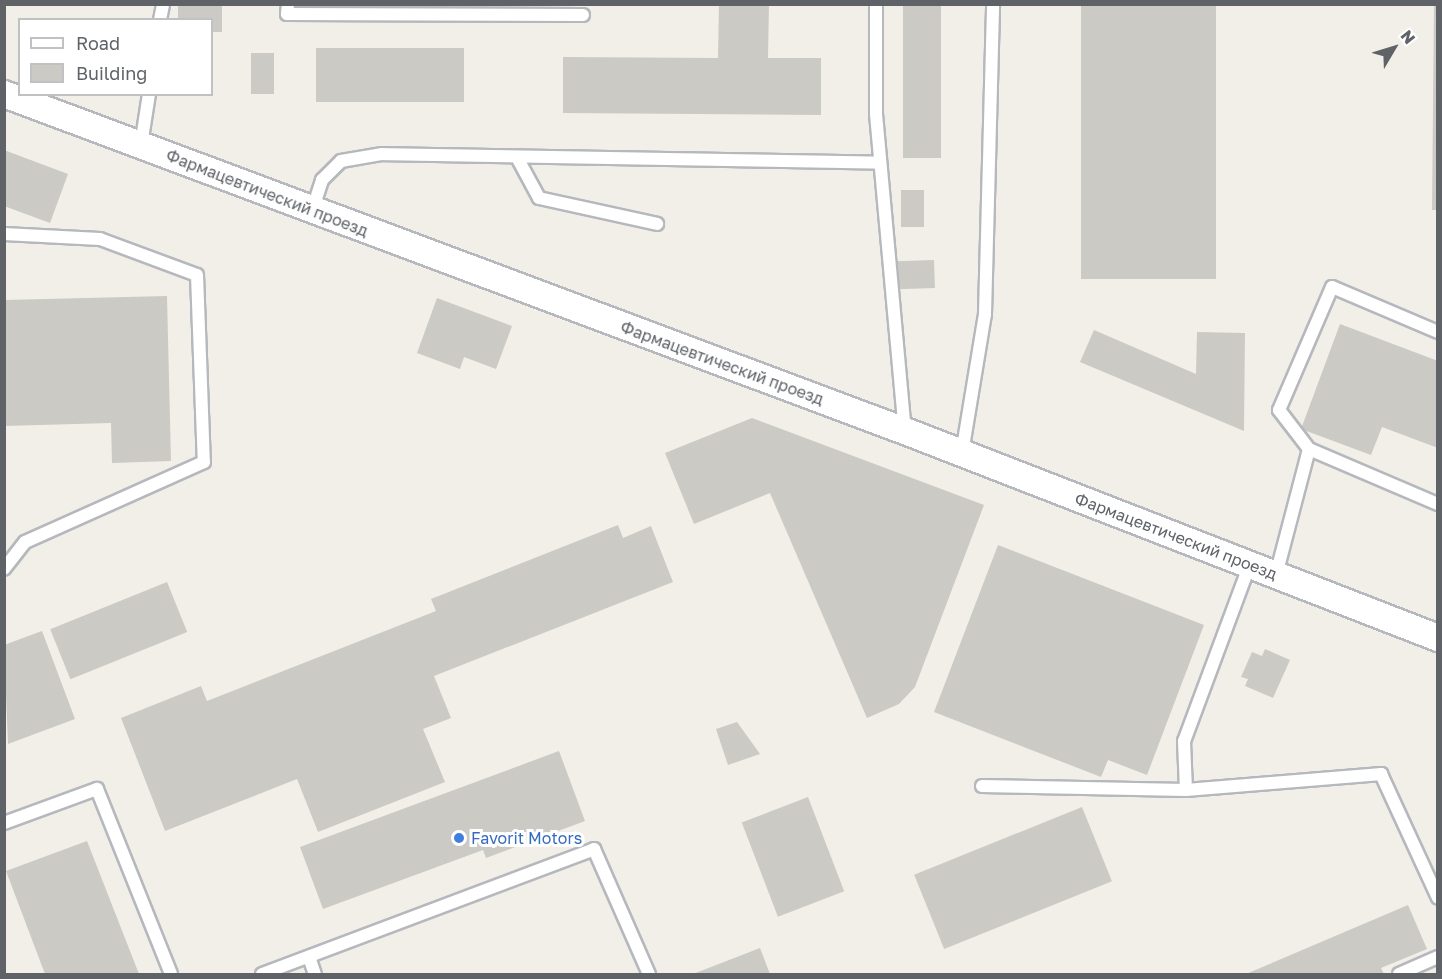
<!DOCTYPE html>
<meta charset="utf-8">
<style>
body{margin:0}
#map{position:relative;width:1442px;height:979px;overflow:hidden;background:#f1efe8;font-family:"Golos Text",sans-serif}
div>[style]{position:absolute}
.building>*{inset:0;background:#cccac5;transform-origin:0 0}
.roads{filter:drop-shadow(2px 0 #b5b8bc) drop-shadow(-2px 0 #b5b8bc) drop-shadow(0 2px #b5b8bc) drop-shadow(0 -2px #b5b8bc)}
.lane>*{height:12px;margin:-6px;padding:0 6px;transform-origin:6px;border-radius:6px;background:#fff}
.street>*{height:26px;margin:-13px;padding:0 13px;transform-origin:13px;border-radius:13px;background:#fff}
.dots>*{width:16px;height:16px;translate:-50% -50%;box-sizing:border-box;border:3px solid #fff;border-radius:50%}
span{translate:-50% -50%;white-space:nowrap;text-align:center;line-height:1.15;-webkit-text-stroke:6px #fff;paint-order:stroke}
.street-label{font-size:16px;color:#5f6368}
.shop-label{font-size:16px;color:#366cbe}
.left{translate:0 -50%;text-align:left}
.frame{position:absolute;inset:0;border:6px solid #5f6368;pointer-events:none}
.legend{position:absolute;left:18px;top:18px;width:195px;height:78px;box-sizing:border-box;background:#fff;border:2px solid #bfc1c3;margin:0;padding:8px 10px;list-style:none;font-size:18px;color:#5f6368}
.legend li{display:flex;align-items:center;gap:12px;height:30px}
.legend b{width:30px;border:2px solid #bfc1c3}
.north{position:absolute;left:1364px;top:18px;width:60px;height:60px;-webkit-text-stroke:4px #fff;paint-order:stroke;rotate:52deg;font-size:16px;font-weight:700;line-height:24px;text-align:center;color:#5f6368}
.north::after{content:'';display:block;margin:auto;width:21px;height:27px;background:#5f6368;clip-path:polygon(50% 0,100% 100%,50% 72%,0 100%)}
</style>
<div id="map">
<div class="building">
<div style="clip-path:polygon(178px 4px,222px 4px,222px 32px,212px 32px,212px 20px,178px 20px)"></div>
<div style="clip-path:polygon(719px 4px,769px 4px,768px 58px,821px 58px,821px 115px,563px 113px,563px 57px,718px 58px)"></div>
<div style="left:903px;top:4px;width:38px;height:154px"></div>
<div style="left:1081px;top:4px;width:135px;height:275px"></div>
<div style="clip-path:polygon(1434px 4px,1438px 4px,1438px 210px,1432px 210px)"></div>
<div style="left:316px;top:48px;width:148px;height:54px"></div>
<div style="left:251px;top:53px;width:23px;height:41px"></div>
<div style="clip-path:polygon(4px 150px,68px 174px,50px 223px,4px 206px)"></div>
<div style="left:901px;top:190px;width:23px;height:37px"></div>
<div style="left:934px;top:260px;width:28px;height:38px;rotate:88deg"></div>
<div style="clip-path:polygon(167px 296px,171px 461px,112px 463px,111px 423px,4px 426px,4px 300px)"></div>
<div style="clip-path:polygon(437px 298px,512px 326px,496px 369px,464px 357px,460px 369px,417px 353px)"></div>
<div style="clip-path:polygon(1340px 324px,1438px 361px,1438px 448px,1382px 427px,1371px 455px,1301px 429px)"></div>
<div style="clip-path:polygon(1094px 330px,1196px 374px,1197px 332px,1245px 333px,1244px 431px,1080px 362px)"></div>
<div style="clip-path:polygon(752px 418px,984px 505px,915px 687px,899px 704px,867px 718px,770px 493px,694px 524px,665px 453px)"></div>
<div style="clip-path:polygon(618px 525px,623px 538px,651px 526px,673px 582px,434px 676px,451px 718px,423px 729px,445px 782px,318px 832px,297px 779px,165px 831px,121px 718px,201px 686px,207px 701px,436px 611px,431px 599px)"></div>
<div style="clip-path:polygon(998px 545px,1204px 625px,1147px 775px,1108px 760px,1101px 777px,934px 712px)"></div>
<div style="left:167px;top:582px;width:54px;height:126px;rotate:68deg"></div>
<div style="clip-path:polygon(42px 631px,75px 719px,8px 744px,4px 645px)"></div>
<div style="clip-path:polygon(1265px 649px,1290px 660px,1273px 698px,1245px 686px,1248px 679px,1241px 677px,1252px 652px,1262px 656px)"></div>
<div style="clip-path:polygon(737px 722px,760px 754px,728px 765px,716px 729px)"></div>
<div style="clip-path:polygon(559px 751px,585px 821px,486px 858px,483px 850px,323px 909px,300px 847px)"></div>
<div style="left:808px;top:797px;width:101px;height:71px;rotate:69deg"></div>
<div style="left:1082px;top:807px;width:80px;height:181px;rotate:68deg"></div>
<div style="clip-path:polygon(87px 841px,139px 974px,45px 974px,6px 871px)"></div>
<div style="clip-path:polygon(1408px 905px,1427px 949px,1381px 968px,1384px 974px,1246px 974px)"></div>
<div style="clip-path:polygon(760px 948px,770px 974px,693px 974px)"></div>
</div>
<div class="roads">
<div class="lane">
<div style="left:288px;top:4px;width:10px;rotate:96deg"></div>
<div style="left:287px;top:14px;width:296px;rotate:0.2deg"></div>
<div style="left:876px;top:4px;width:110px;rotate:90deg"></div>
<div style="left:876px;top:114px;width:318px;rotate:84.8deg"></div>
<div style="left:160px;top:20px;width:16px;rotate:-79deg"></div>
<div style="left:141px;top:145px;width:52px;rotate:-81.1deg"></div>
<div style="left:519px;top:161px;width:42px;rotate:61.6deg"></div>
<div style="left:539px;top:198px;width:121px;rotate:12.4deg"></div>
<div style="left:312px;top:211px;width:33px;rotate:-72deg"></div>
<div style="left:322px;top:180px;width:27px;rotate:-45deg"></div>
<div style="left:341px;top:161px;width:42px;rotate:-9.7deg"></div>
<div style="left:382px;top:154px;width:498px;rotate:1deg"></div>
<div style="left:4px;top:234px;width:96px;rotate:3deg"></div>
<div style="left:100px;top:239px;width:103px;rotate:20.4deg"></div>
<div style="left:197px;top:275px;width:187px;rotate:87.9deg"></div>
<div style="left:204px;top:462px;width:196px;rotate:155.9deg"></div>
<div style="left:25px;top:542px;width:34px;rotate:128deg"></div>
<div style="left:1438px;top:332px;width:115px;rotate:-157deg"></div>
<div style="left:1332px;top:287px;width:134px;rotate:113.3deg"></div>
<div style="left:1279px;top:410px;width:49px;rotate:52.4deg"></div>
<div style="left:1309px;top:449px;width:140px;rotate:23.1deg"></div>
<div style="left:962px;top:453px;width:141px;rotate:-80.6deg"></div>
<div style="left:985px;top:314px;width:310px;rotate:-88.5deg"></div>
<div style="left:1250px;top:564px;width:189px;rotate:110.4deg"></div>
<div style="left:1184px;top:741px;width:49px;rotate:87.7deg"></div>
<div style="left:1186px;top:790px;width:196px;rotate:-4.7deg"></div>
<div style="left:1381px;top:774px;width:136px;rotate:65.3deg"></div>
<div style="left:1276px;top:575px;width:130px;rotate:-75.3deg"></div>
<div style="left:982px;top:786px;width:204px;rotate:1.1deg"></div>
<div style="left:4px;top:823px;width:99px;rotate:-20.1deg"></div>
<div style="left:97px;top:789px;width:199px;rotate:68.2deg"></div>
<div style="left:309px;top:957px;width:18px;rotate:71deg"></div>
<div style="left:262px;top:974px;width:355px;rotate:-20.6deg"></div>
<div style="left:594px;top:849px;width:137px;rotate:66.3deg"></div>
<div style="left:1399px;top:974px;width:43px;rotate:-23.6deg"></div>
</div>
<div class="street">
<div style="left:4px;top:94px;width:962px;rotate:20.51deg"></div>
<div style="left:905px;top:431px;width:572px;rotate:21.22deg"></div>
</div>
</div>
<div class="dots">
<div style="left:459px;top:838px;background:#3f7fe0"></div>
</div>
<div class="street-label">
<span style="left:267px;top:193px;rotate:21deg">Фармацевтический проезд</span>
<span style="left:722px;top:363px;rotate:20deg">Фармацевтический проезд</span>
<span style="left:1176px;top:536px;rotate:21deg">Фармацевтический проезд</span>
</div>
<div class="shop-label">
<span class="left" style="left:471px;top:838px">Favorit Motors</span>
</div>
<div class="frame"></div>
<ul class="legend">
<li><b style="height:8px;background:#fff"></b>Road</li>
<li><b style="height:16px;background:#cccac5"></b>Building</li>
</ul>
<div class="north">N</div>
</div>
